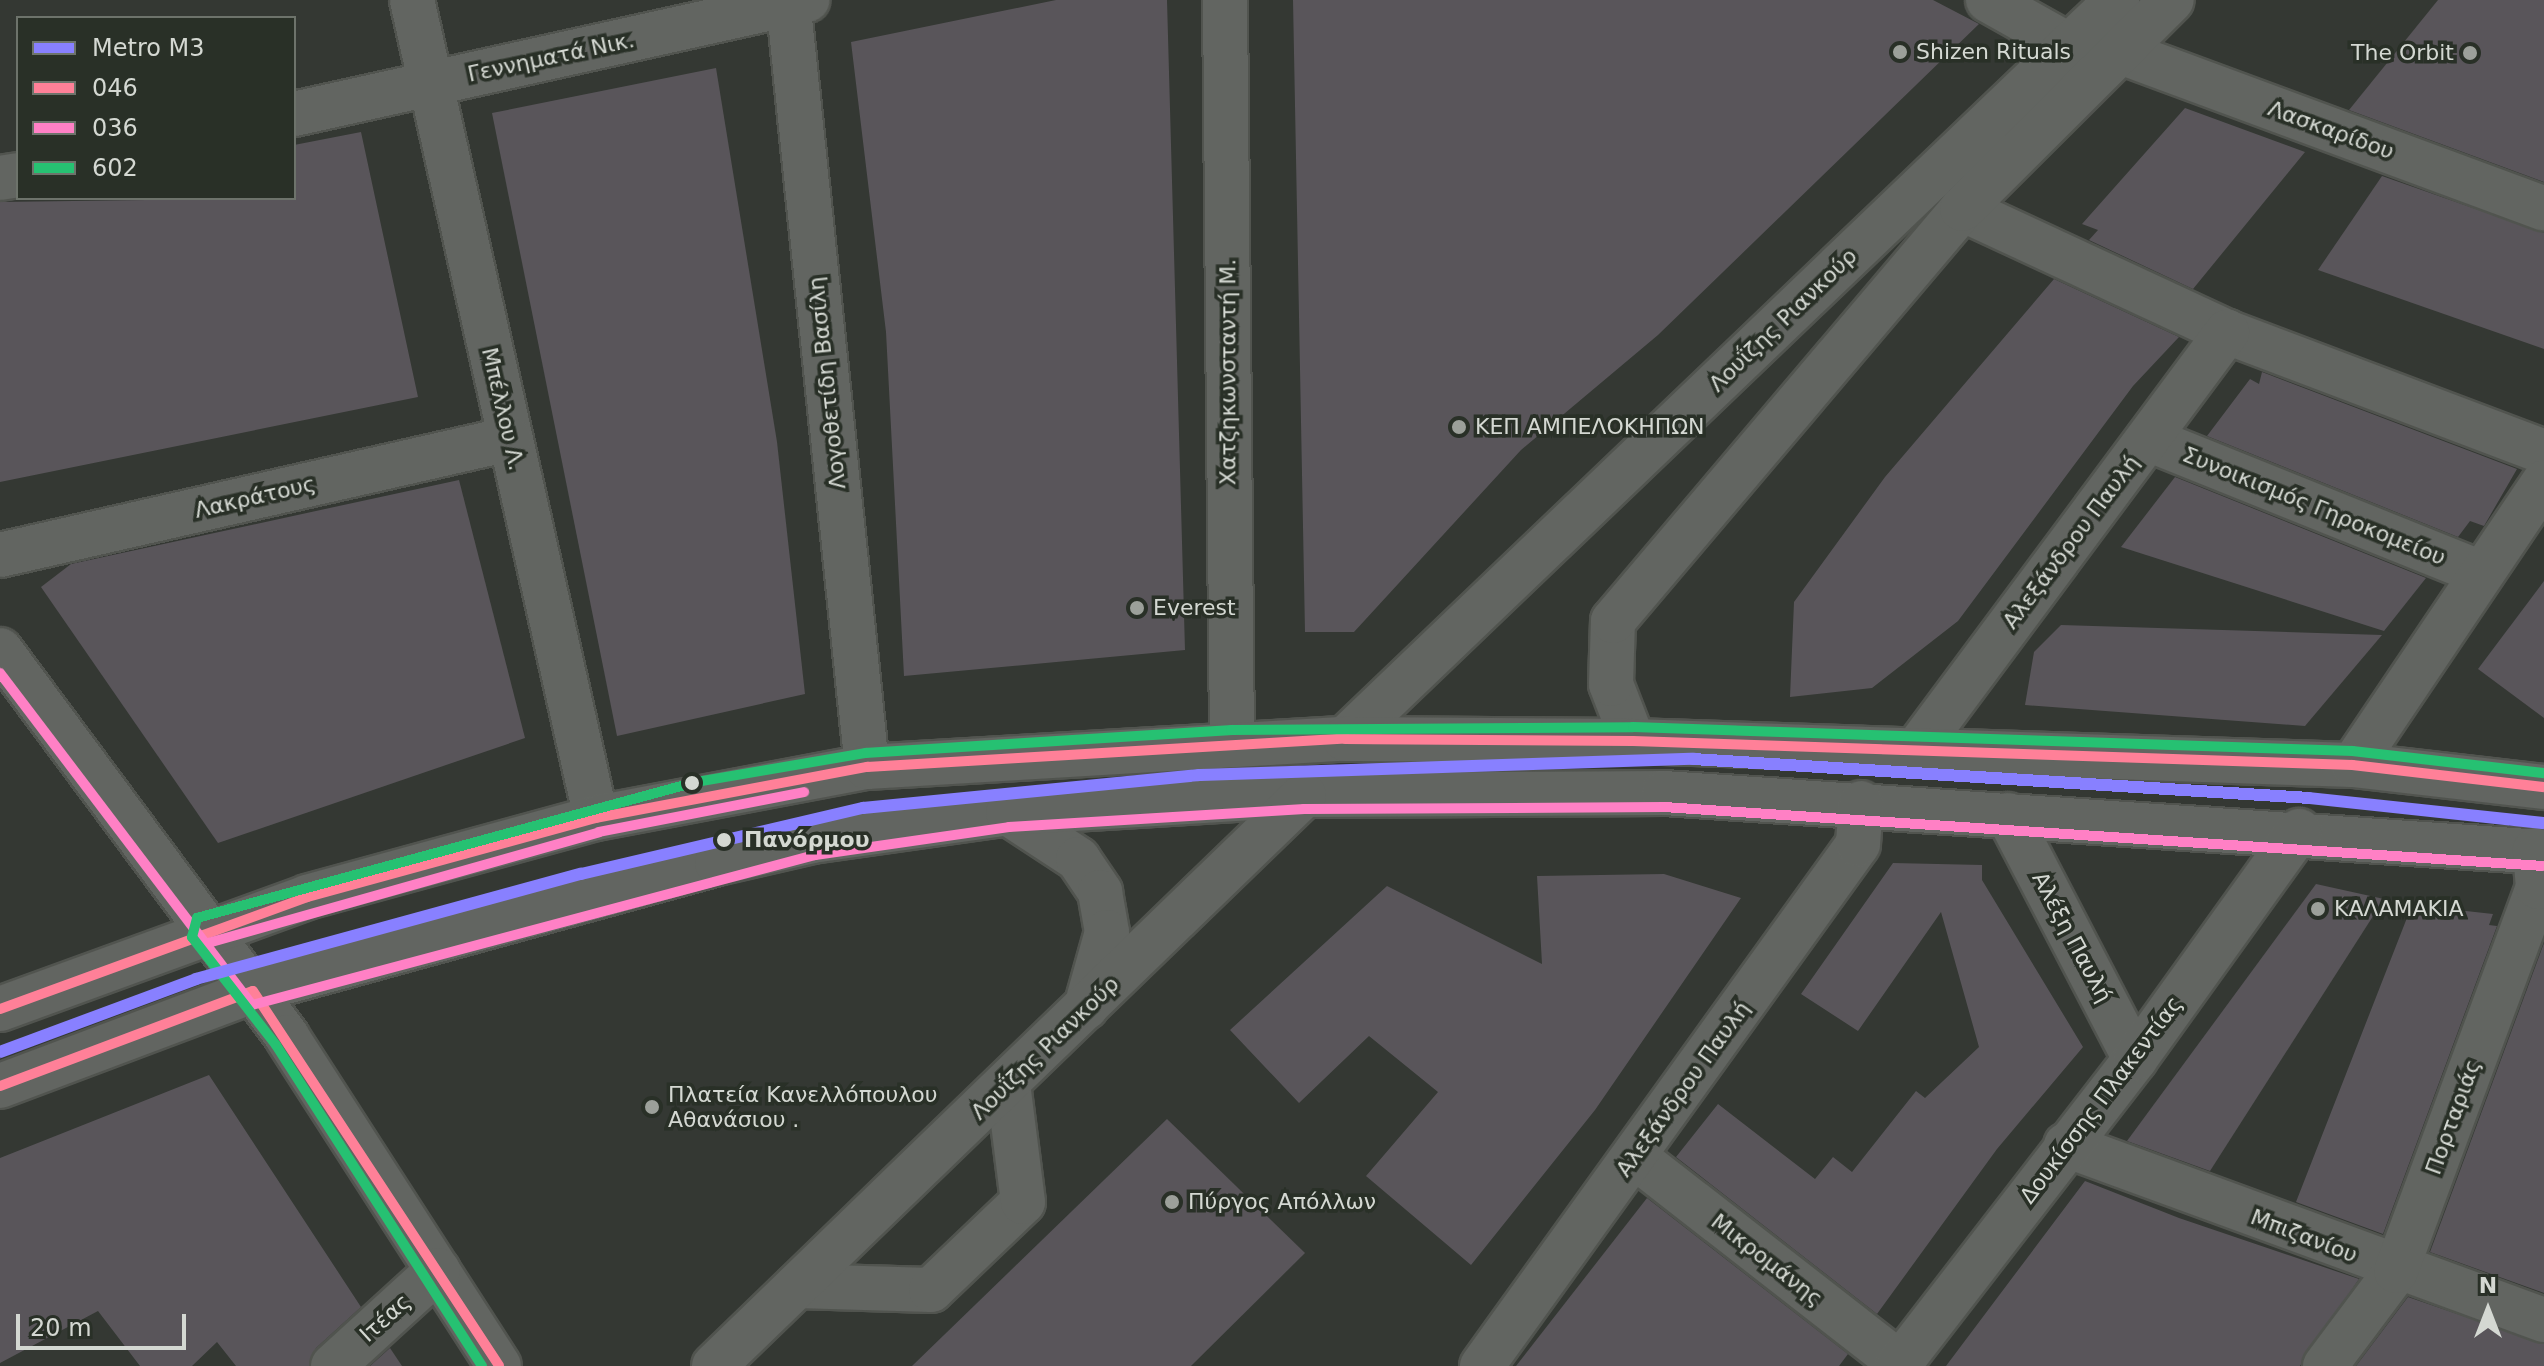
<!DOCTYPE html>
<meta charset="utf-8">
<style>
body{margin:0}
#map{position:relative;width:2544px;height:1366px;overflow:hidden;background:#343833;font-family:"DejaVu Sans",sans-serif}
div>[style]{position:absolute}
.building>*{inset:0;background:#59555a}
.roads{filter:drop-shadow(2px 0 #51544f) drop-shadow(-2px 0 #51544f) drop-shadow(0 2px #51544f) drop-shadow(0 -2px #51544f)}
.minor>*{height:44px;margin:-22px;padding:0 22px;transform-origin:22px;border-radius:22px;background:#626561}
.bus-1>*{height:10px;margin:-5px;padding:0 5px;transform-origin:5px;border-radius:5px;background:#ff8098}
.bus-2>*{height:10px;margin:-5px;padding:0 5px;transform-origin:5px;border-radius:5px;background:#ff80c5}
.bus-3>*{height:10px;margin:-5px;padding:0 5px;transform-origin:5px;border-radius:5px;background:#26c172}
.metro-1>*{height:12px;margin:-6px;padding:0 6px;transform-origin:6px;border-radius:6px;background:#8880ff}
.dots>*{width:22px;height:22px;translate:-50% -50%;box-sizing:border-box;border:4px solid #293027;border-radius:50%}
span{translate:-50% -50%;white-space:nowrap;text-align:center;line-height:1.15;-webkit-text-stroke:7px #293027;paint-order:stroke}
.poi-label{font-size:22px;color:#d4d8d2}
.left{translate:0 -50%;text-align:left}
.right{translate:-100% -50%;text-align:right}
.street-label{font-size:22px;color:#d4d8d2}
.stop-label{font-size:22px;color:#d4d8d2;font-weight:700}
.legend{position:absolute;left:16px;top:16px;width:280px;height:184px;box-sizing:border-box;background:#293027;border:2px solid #6d736b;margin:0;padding:10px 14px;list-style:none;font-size:24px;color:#d4d8d2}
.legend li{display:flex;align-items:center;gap:16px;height:40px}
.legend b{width:40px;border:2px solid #6d736b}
.north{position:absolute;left:2448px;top:1270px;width:80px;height:80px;-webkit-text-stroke:6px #293027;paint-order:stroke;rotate:0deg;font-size:22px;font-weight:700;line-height:32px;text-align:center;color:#d4d8d2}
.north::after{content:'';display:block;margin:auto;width:28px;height:36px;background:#d4d8d2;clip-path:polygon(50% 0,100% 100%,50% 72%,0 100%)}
.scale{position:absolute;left:16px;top:1314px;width:170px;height:36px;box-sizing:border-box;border:4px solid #d4d8d2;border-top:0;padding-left:10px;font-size:24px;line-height:28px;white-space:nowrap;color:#d4d8d2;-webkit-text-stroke:6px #293027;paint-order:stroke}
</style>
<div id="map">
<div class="building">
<div style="clip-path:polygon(1056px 0,1167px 0,1185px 650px,904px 676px,886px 332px,851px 42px)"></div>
<div style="clip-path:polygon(1293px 0,1933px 0,1979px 24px,1658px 335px,1521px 450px,1354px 632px,1305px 632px)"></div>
<div style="clip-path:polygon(2438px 0,2544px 0,2544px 182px,2349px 110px)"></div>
<div style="clip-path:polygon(716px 68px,777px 442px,805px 694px,617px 736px,492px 113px)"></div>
<div style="clip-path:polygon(2185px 108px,2305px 152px,2193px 289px,2089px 240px,2098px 230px,2082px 224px)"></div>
<div style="clip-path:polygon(361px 132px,418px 397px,0 482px,0 202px,294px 198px,294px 145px)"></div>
<div style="clip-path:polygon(2382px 176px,2544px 233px,2544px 349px,2318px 270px)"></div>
<div style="clip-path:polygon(2054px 279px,2179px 337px,2133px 386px,1958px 621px,1872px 688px,1790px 697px,1794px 602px,1885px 477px)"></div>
<div style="clip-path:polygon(2262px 372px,2517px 469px,2484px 526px,2470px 521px,2458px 537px,2207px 436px,2250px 379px,2259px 384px)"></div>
<div style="clip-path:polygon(2175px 477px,2426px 578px,2384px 631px,2121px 547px)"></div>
<div style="clip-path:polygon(459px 480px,525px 738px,218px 843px,41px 587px,71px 564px)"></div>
<div style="clip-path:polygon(2544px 581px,2544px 718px,2478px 669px)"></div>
<div style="clip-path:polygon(2061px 625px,2382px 635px,2305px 726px,2025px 705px,2034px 652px)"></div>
<div style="clip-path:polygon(1893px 863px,1982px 865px,1982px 880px,2083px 1047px,1997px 1149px,1877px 1314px,1676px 1157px,1718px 1104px,1815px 1179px,1833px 1157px,1852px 1172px,1916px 1091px,1925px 1098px,1979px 1047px,1941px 912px,1858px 1031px,1801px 994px)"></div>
<div style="clip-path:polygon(1664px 874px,1741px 898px,1595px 1110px,1471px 1265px,1366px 1176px,1438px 1092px,1369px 1036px,1299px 1103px,1230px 1030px,1387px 886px,1542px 964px,1537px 876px)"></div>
<div style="clip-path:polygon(2316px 884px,2384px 899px,2210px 1171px,2127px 1141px)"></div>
<div style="clip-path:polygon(2412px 905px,2493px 914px,2489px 925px,2497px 926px,2383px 1234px,2296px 1202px)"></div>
<div style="clip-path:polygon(2544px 943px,2544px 1293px,2430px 1252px)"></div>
<div style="clip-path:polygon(209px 1075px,361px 1307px,316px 1348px,309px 1366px,236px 1366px,217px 1342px,192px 1366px,140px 1366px,98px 1311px,0 1363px,0 1158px)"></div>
<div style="clip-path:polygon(1167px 1119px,1305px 1253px,1191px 1366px,912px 1366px)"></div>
<div style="clip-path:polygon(2085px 1181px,2179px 1218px,2359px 1279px,2300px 1366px,1946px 1366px)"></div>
<div style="clip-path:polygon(1647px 1198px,1848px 1354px,1839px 1366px,1516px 1366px)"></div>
<div style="clip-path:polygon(2408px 1297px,2544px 1344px,2544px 1366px,2356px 1366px)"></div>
<div style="clip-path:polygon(390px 1348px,402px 1366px,370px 1366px)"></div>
</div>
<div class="roads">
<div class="minor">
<div style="left:412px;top:0;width:838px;rotate:77.32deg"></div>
<div style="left:788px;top:0;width:771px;rotate:84.12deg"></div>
<div style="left:1225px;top:0;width:744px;rotate:89.46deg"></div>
<div style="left:1988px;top:0;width:94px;rotate:29.3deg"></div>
<div style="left:2118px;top:51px;width:454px;rotate:20.3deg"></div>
<div style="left:294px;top:114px;width:526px;rotate:-12.53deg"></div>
<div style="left:0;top:178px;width:18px;rotate:-9deg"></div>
<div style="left:1962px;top:209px;width:292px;rotate:24.9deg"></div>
<div style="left:2227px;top:332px;width:339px;rotate:20.7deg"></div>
<div style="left:2148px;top:439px;width:359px;rotate:21.9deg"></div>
<div style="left:0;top:555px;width:522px;rotate:-12.84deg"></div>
<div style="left:0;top:650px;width:482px;rotate:53.4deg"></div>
<div style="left:287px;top:1037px;width:391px;rotate:57.2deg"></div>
<div style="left:1345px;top:739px;width:1069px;rotate:-43.75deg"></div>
<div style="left:1633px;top:741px;width:61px;rotate:-111.1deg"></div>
<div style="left:1611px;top:684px;width:63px;rotate:-88.2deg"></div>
<div style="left:1613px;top:621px;width:540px;rotate:-49.73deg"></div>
<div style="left:1962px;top:209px;width:296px;rotate:-44.9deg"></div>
<div style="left:1914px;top:753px;width:525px;rotate:-53.37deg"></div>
<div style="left:2353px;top:765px;width:341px;rotate:-56deg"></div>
<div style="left:1008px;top:813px;width:84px;rotate:33.3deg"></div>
<div style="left:1078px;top:859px;width:40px;rotate:56deg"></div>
<div style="left:1100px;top:892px;width:41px;rotate:80.1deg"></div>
<div style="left:1107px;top:932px;width:78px;rotate:105.6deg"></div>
<div style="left:2008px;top:815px;width:275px;rotate:62.5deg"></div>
<div style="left:0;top:1009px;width:327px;rotate:-20deg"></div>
<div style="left:307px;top:897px;width:300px;rotate:-15.3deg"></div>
<div style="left:596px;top:818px;width:276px;rotate:-10.7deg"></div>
<div style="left:867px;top:767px;width:479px;rotate:-3.4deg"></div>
<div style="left:1345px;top:739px;width:288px;rotate:0.4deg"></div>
<div style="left:1633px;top:741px;width:720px;rotate:1.91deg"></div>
<div style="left:2353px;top:765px;width:192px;rotate:6.6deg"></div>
<div style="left:0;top:1086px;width:270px;rotate:-20.6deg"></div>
<div style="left:253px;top:991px;width:481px;rotate:-15.4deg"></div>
<div style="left:717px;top:863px;width:98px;rotate:-13deg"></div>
<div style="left:812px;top:841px;width:198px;rotate:-8.1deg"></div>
<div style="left:1008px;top:813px;width:297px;rotate:-3.5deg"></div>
<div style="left:1304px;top:795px;width:360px;rotate:-0.3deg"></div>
<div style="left:1664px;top:793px;width:882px;rotate:3.84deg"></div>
<div style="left:2066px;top:1145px;width:509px;rotate:20.11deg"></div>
<div style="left:1635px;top:1157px;width:336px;rotate:37.9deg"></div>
<div style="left:797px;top:1286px;width:134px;rotate:1.7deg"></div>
<div style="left:931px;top:1290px;width:127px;rotate:-43.7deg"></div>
<div style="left:1023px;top:1202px;width:119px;rotate:-97.2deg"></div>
<div style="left:333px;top:1366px;width:142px;rotate:-42.4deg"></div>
<div style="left:714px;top:1366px;width:821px;rotate:-44.06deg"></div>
<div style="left:1482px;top:1366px;width:643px;rotate:-54.23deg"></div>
<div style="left:1858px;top:844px;width:41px;rotate:-85.8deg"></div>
<div style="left:1898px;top:1366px;width:388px;rotate:-52.3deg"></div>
<div style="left:2135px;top:1059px;width:281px;rotate:-54.3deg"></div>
<div style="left:2325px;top:1366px;width:119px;rotate:-53.2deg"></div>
<div style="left:2396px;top:1271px;width:409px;rotate:-69.7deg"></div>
<div style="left:2538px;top:887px;width:37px;rotate:-95deg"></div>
</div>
</div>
<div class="bus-1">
<div style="left:0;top:1009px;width:327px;rotate:-20deg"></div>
<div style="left:307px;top:897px;width:300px;rotate:-15.3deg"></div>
<div style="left:596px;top:818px;width:276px;rotate:-10.7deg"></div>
<div style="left:867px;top:767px;width:479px;rotate:-3.4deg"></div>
<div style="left:1345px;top:739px;width:288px;rotate:0.4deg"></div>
<div style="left:1633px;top:741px;width:720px;rotate:1.91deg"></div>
<div style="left:2353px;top:765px;width:192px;rotate:6.6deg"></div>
<div style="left:0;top:1086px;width:270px;rotate:-20.6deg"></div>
<div style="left:253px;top:991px;width:448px;rotate:56.7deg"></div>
</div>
<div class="bus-2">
<div style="left:0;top:673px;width:417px;rotate:52.8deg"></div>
<div style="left:252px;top:1005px;width:583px;rotate:-14.92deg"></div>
<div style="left:815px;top:855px;width:196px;rotate:-8.2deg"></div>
<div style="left:1009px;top:827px;width:296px;rotate:-3.5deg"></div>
<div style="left:1304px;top:809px;width:360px;rotate:-0.3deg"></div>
<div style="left:1664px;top:807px;width:881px;rotate:3.84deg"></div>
<div style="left:208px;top:943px;width:406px;rotate:-15.8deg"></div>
<div style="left:599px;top:832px;width:209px;rotate:-11deg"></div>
</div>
<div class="bus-3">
<div style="left:482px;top:1366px;width:381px;rotate:-122.7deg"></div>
<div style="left:276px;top:1045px;width:137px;rotate:-127.9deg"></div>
<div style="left:192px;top:937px;width:20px;rotate:-75deg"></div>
<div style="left:197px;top:918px;width:517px;rotate:-15.25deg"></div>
<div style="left:696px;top:782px;width:172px;rotate:-9.7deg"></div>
<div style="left:866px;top:753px;width:366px;rotate:-3.6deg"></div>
<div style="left:1231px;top:730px;width:402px;rotate:-0.4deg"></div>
<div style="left:1633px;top:727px;width:720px;rotate:1.91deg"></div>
<div style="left:2353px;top:751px;width:192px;rotate:6.6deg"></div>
</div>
<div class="metro-1">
<div style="left:0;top:1052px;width:209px;rotate:-20.4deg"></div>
<div style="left:196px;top:979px;width:399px;rotate:-15.3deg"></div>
<div style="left:581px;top:874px;width:290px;rotate:-13.2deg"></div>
<div style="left:863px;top:808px;width:338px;rotate:-5.6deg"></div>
<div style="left:1199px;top:775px;width:494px;rotate:-1.9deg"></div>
<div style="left:1693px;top:759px;width:617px;rotate:3.62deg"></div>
<div style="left:2309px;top:798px;width:236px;rotate:6.1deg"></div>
</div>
<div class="dots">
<div style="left:1900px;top:52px;background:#9ca09a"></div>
<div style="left:2470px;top:53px;background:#9ca09a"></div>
<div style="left:1459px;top:427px;background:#9ca09a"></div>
<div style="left:1137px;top:608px;background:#9ca09a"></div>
<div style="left:692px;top:783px;background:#d4d8d2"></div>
<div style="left:724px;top:840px;background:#d4d8d2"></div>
<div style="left:2318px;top:909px;background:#9ca09a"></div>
<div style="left:652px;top:1107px;background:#9ca09a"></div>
<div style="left:1172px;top:1202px;background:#9ca09a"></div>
</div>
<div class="poi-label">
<span class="left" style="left:1916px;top:52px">Shizen Rituals</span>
<span class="right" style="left:2454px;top:53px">The Orbit</span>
<span class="left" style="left:1475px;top:427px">ΚΕΠ ΑΜΠΕΛΟΚΗΠΩΝ</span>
<span class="left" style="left:1153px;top:608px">Everest</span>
<span class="left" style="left:2334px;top:909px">ΚΑΛΑΜΑΚΙΑ</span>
<span class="left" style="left:668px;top:1107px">Πλατεία Κανελλόπουλου<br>Αθανάσιου .</span>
<span class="left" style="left:1188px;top:1202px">Πύργος Απόλλων</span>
</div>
<div class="street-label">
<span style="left:551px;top:57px;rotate:-12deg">Γεννηματά Νικ.</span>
<span style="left:2331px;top:130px;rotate:20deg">Λασκαρίδου</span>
<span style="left:1783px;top:320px;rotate:-44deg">Λουΐζης Ριανκούρ</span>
<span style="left:1228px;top:372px;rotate:-90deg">Χατζηκωνσταντή Μ.</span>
<span style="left:827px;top:383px;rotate:-96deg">Λογοθετίδη Βασίλη</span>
<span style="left:503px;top:409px;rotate:77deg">Μπέλλου Λ.</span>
<span style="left:255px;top:497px;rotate:-13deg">Λακράτους</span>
<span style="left:2314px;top:506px;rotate:22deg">Συνοικισμός Γηροκομείου</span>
<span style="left:2071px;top:542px;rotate:-53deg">Αλεξάνδρου Παυλή</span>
<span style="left:2072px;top:937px;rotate:62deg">Αλέξη Παυλή</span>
<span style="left:1045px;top:1048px;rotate:-44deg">Λουΐζης Ριανκούρ</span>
<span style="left:1683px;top:1089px;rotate:-54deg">Αλεξάνδρου Παυλή</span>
<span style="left:2101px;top:1100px;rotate:-53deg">Δουκίσσης Πλακεντίας</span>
<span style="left:2453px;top:1117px;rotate:-70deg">Πορταριάς</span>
<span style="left:2304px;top:1236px;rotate:21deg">Μπιζανίου</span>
<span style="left:1767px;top:1260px;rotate:38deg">Μικρομάνης</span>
<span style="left:385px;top:1318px;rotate:-42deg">Ιτέας</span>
</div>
<div class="stop-label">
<span class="left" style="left:744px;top:840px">Πανόρμου</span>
</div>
<ul class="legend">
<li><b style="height:10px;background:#8880ff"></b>Metro Μ3</li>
<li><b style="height:10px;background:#ff8098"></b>046</li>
<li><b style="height:10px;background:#ff80c5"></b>036</li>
<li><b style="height:10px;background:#26c172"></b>602</li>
</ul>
<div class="north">N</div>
<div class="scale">20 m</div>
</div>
